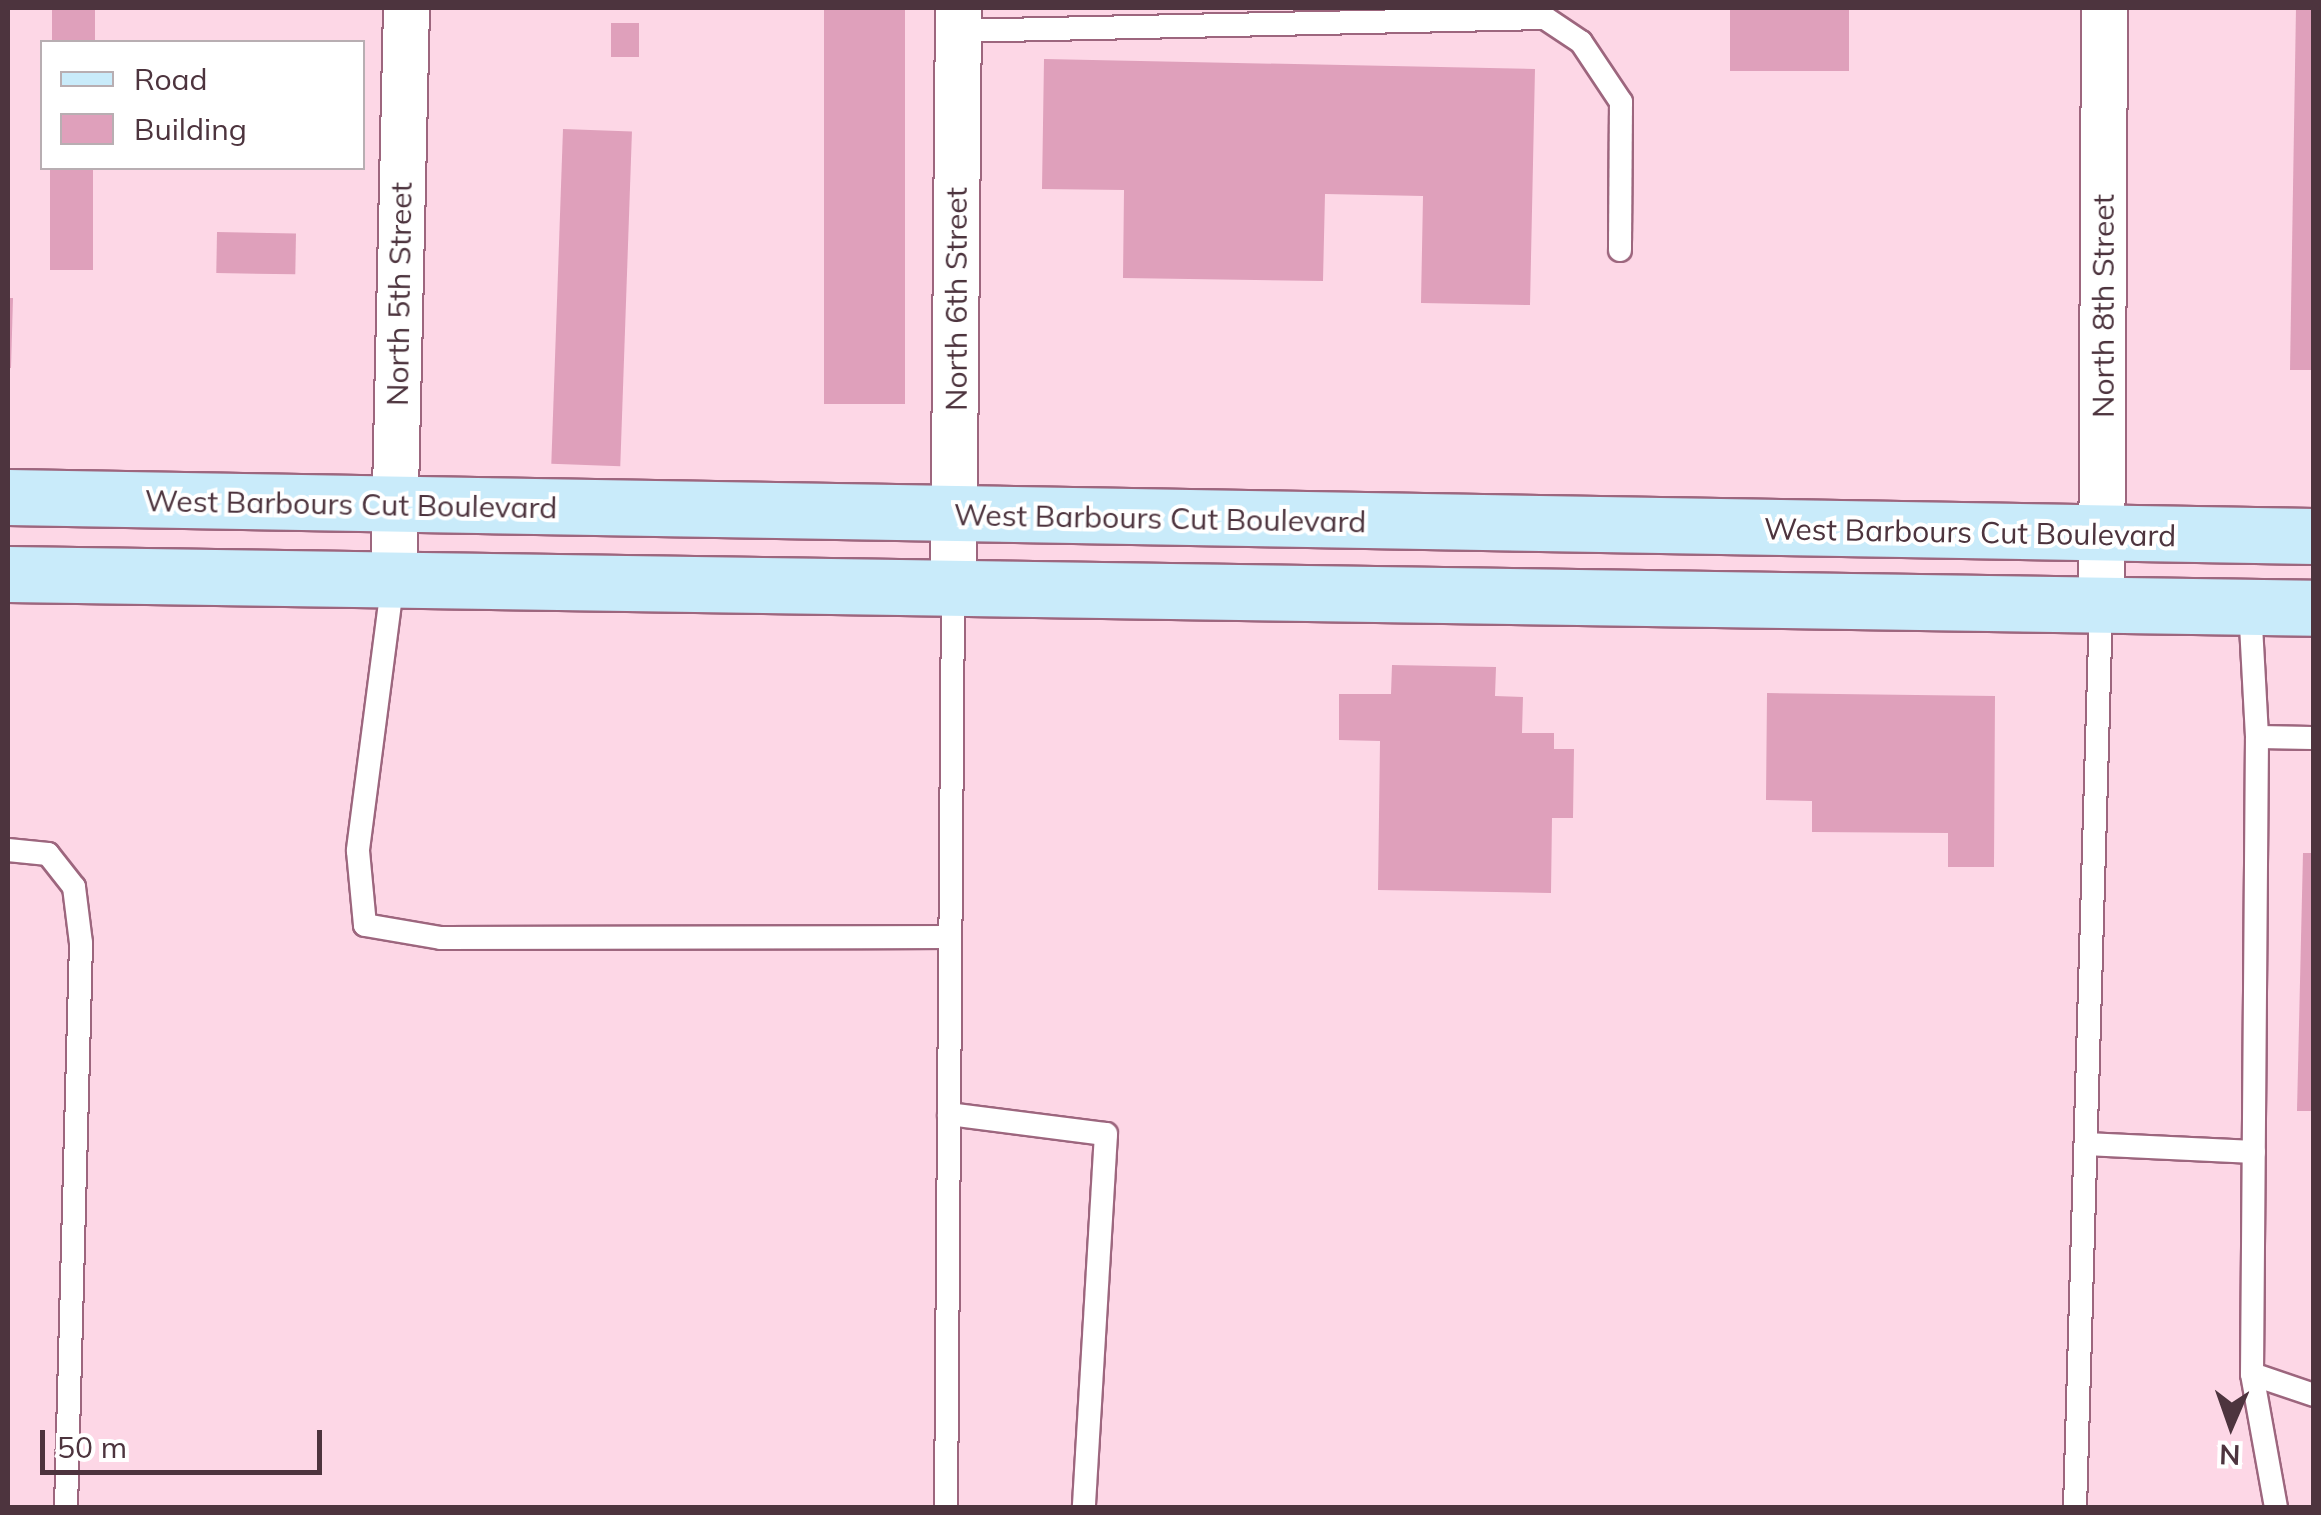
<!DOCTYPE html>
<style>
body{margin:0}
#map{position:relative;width:2321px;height:1515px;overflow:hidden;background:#fdd7e6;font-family:Mulish,sans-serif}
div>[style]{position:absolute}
.building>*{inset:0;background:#dfa0bb;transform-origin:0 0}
.roads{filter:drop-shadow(2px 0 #9d667e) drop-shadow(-2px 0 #9d667e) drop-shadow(0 2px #9d667e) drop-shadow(0 -2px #9d667e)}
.lane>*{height:22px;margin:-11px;padding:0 11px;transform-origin:11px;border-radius:11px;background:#fff}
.street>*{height:45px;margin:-22.5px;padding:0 22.5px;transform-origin:22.5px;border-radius:22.5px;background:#fff}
.secondary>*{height:55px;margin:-27.5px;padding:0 27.5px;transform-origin:27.5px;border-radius:27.5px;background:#c9ebfa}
span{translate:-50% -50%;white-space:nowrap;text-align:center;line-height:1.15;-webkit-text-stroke:8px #fff;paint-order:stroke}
.street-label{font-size:30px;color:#4d343e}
.frame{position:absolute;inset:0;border:10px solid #4d343e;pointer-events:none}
.legend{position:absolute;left:40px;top:40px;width:325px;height:130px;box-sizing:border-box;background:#fff;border:2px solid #b8aeb2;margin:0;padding:12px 18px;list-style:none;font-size:30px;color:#4d343e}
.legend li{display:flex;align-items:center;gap:20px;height:50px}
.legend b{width:50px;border:2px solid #b8aeb2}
.north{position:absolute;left:2181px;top:1375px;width:100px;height:100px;-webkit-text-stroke:8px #fff;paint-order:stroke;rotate:182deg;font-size:28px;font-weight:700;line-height:40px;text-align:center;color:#4d343e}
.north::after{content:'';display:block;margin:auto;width:35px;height:45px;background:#4d343e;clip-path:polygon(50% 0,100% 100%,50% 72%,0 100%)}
.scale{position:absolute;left:40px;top:1430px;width:282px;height:45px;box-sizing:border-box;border:5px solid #4d343e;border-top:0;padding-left:12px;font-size:30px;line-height:35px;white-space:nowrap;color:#4d343e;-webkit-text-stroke:8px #fff;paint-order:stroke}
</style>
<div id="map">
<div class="building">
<div style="left:52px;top:8px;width:43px;height:34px"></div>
<div style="left:824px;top:8px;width:81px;height:396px"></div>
<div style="left:1730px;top:8px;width:119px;height:63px"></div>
<div style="clip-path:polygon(2296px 8px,2314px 8px,2314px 370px,2290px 370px)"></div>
<div style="left:611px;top:23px;width:28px;height:34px"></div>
<div style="clip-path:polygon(1044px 59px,1535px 69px,1530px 305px,1421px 303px,1423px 196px,1325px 194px,1323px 281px,1123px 278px,1124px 190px,1042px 189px)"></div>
<div style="left:563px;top:129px;width:69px;height:335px;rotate:2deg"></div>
<div style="left:50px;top:168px;width:43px;height:102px"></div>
<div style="left:217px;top:232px;width:79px;height:41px;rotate:1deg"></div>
<div style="clip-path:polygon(8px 298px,13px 298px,11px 368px,8px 368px)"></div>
<div style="clip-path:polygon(1392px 665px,1496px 667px,1495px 696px,1523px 697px,1522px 733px,1554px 733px,1554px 749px,1574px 749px,1573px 818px,1552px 818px,1551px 893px,1378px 890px,1380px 741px,1339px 740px,1339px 694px,1391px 694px)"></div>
<div style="clip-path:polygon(1767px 693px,1995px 696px,1994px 867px,1948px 867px,1948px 833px,1812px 832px,1812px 801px,1766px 800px)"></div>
<div style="clip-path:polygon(2303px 853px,2314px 853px,2314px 1111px,2297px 1111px)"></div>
</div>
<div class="roads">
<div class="lane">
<div style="left:957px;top:31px;width:588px;rotate:-1.27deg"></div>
<div style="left:1545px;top:18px;width:43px;rotate:33.7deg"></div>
<div style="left:1581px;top:42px;width:72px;rotate:56.3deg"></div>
<div style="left:1621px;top:102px;width:148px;rotate:90.4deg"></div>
<div style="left:393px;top:580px;width:273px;rotate:97.4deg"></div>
<div style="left:358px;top:851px;width:74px;rotate:84.6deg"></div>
<div style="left:365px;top:925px;width:77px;rotate:9.7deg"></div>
<div style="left:441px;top:938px;width:509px;rotate:-0.11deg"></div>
<div style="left:2250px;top:607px;width:130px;rotate:86.9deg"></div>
<div style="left:2257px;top:737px;width:637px;rotate:90.45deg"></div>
<div style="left:2252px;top:1374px;width:136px;rotate:79.8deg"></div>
<div style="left:2257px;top:737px;width:57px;rotate:1deg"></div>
<div style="left:8px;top:850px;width:40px;rotate:5.7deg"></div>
<div style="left:48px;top:854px;width:42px;rotate:51.8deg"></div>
<div style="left:74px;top:887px;width:56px;rotate:82.9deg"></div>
<div style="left:81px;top:943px;width:565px;rotate:91.52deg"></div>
<div style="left:949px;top:1114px;width:158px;rotate:7.3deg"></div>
<div style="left:1106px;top:1134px;width:375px;rotate:93.4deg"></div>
<div style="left:2086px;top:1144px;width:168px;rotate:2.7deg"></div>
<div style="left:2252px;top:1374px;width:65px;rotate:18.7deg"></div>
<div style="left:946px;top:1508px;width:918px;rotate:-89.56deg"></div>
<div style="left:2075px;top:1508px;width:903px;rotate:-88.35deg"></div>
</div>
<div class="street">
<div style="left:393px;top:580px;width:572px;rotate:-88.7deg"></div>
<div style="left:953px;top:590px;width:582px;rotate:-89.51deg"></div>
<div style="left:2101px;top:605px;width:597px;rotate:-89.71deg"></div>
</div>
<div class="secondary">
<div style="left:8px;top:497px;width:2306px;rotate:0.97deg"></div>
<div style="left:8px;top:574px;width:2306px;rotate:0.84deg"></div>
</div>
</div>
<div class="street-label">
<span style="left:399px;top:294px;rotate:-89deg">North 5th Street</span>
<span style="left:956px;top:299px;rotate:-90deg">North 6th Street</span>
<span style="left:2103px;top:306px;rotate:-90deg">North 8th Street</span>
<span style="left:351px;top:504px;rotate:1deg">West Barbours Cut Boulevard</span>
<span style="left:1160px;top:518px;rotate:1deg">West Barbours Cut Boulevard</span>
<span style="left:1970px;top:532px;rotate:1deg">West Barbours Cut Boulevard</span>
</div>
<div class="frame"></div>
<ul class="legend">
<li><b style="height:12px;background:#c9ebfa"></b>Road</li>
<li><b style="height:28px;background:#dfa0bb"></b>Building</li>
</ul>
<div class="north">N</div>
<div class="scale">50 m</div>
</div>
